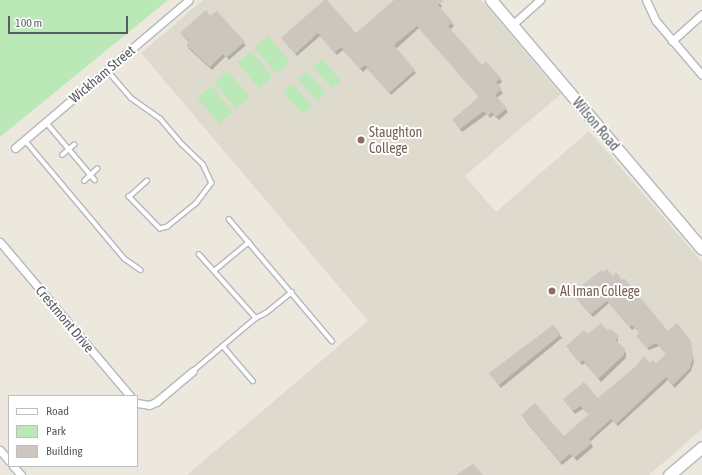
<!DOCTYPE html>
<style>
body{margin:0}
#map{position:relative;width:702px;height:475px;overflow:hidden;background:#ede8de;font-family:"Asap Condensed",sans-serif}
div>[style]{position:absolute}
.education>*{inset:0;background:#dfdace}
.green>*{inset:0;background:#bae8b7;transform-origin:0 0}
.shadow>*{inset:0;background:#0003}
.building>*{inset:0;background:#ccc6bf}
.roads{filter:drop-shadow(1px 0 #b4b8bd) drop-shadow(-1px 0 #b4b8bd) drop-shadow(0 1px #b4b8bd) drop-shadow(0 -1px #b4b8bd)}
.lane>*{height:3.5px;margin:-1.75px;padding:0 1.75px;transform-origin:1.75px;border-radius:1.75px;background:#fff}
.street>*{height:7px;margin:-3.5px;padding:0 3.5px;transform-origin:3.5px;border-radius:3.5px;background:#fff}
.secondary>*{height:11px;margin:-5.5px;padding:0 5.5px;transform-origin:5.5px;border-radius:5.5px;background:#fff}
.dots>*{width:11px;height:11px;translate:-50% -50%;box-sizing:border-box;border:2px solid #fff;border-radius:50%}
span{translate:-50% -50%;white-space:nowrap;text-align:center;line-height:1.15;-webkit-text-stroke:4px #fff;paint-order:stroke}
.street-label{font-size:14px;color:#575c61}
.education-label{font-size:14px;color:#785e54}
.left{translate:0 -50%;text-align:left}
.legend{position:absolute;left:8px;top:395px;width:130px;height:72px;box-sizing:border-box;background:#fff;border:1px solid #bcbec0;margin:0;padding:5px 7px;list-style:none;font-size:12px;color:#575c61}
.legend li{display:flex;align-items:center;gap:8px;height:20px}
.legend b{width:20px;border:1px solid #bcbec0}
.scale{position:absolute;left:8px;top:16px;width:120px;height:18px;box-sizing:border-box;border:2px solid #575c61;border-top:0;padding-left:5px;font-size:12px;line-height:14px;white-space:nowrap;color:#575c61;-webkit-text-stroke:3px #fff;paint-order:stroke}
</style>
<div id="map">
<div class="education">
<div style="clip-path:polygon(203px 0,481px 0,561px 94px,465px 176px,496px 212px,589px 131px,702px 262px,702px 429px,649px 475px,187px 475px,368px 321px,141px 53px)"></div>
</div>
<div class="green">
<div style="clip-path:polygon(0 0,168px 0,0 137px)"></div>
<div style="left:268px;top:36px;width:34px;height:18px;rotate:50deg"></div>
<div style="left:251px;top:51px;width:34px;height:18px;rotate:50deg"></div>
<div style="left:322px;top:59px;width:29px;height:12px;rotate:49deg"></div>
<div style="left:228px;top:71px;width:34px;height:18px;rotate:50deg"></div>
<div style="left:307px;top:71px;width:29px;height:12px;rotate:49deg"></div>
<div style="left:293px;top:84px;width:29px;height:13px;rotate:49deg"></div>
<div style="left:211px;top:86px;width:34px;height:18px;rotate:50deg"></div>
</div>
<div class="shadow">
<div style="clip-path:polygon(326px 0,356px 35px,395px 0,437px 0,442px 6px,440px 8px,454px 26px,450px 30px,482px 66px,500px 78px,502px 82px,497px 86px,503px 93px,497px 98px,508px 112px,499px 120px,494px 115px,490px 118px,487px 114px,462px 132px,453px 120px,479px 97px,419px 28px,396px 49px,416px 73px,391px 95px,367px 68px,363px 72px,343px 50px,337px 55px,320px 36px,297px 56px,284px 41px)"></div>
<div style="clip-path:polygon(210px 18px,246px 45px,229px 60px,226px 56px,212px 70px,189px 49px,187px 45px,189px 43px,183px 36px)"></div>
<div style="clip-path:polygon(601px 271px,668px 332px,690px 342px,694px 362px,691px 371px,675px 388px,668px 380px,618px 426px,613px 421px,590px 442px,593px 447px,577px 461px,573px 456px,562px 465px,524px 419px,564px 437px,590px 415px,583px 409px,575px 414px,564px 400px,598px 399px,650px 364px,656px 364px,667px 355px,659px 346px,649px 350px,637px 337px,640px 334px,635px 328px,632px 330px,609px 303px,593px 317px,575px 297px,573px 294px)"></div>
<div style="clip-path:polygon(553px 326px,562px 338px,501px 388px,490px 374px)"></div>
<div style="clip-path:polygon(608px 333px,618px 337px,618px 343px,626px 353px,626px 358px,601px 382px,585px 363px,582px 365px,569px 350px,588px 336px)"></div>
</div>
<div class="building">
<div style="clip-path:polygon(324px 0,327px 0,356px 33px,394px 0,444px 0,438px 5px,453px 22px,448px 26px,482px 65px,486px 61px,501px 78px,496px 82px,502px 89px,495px 95px,507px 108px,496px 117px,492px 112px,488px 116px,484px 111px,460px 129px,452px 120px,479px 97px,417px 26px,394px 45px,415px 70px,389px 93px,365px 65px,360px 69px,341px 47px,334px 53px,318px 33px,295px 54px,281px 38px)"></div>
<div style="clip-path:polygon(206px 10px,210px 16px,217px 11px,245px 42px,226px 58px,223px 54px,210px 67px,186px 45px,189px 42px,180px 33px)"></div>
<div style="clip-path:polygon(607px 269px,613px 276px,616px 272px,622px 280px,624px 278px,668px 331px,677px 323px,691px 341px,693px 358px,690px 368px,673px 385px,666px 377px,616px 424px,611px 419px,589px 439px,592px 443px,574px 458px,570px 454px,560px 462px,521px 415px,535px 403px,564px 436px,589px 414px,580px 406px,573px 411px,563px 399px,584px 382px,598px 398px,635px 367px,644px 356px,650px 363px,653px 360px,656px 363px,666px 354px,656px 343px,647px 348px,636px 336px,639px 333px,632px 325px,629px 327px,607px 301px,591px 314px,572px 294px,601px 270px,604px 272px)"></div>
<div style="clip-path:polygon(601px 323px,608px 331px,611px 329px,619px 336px,616px 340px,625px 349px,624px 355px,598px 379px,583px 360px,580px 363px,566px 346px,584px 330px,588px 334px)"></div>
<div style="clip-path:polygon(553px 325px,561px 334px,499px 385px,489px 373px)"></div>
<div style="clip-path:polygon(473px 464px,483px 475px,456px 475px)"></div>
</div>
<div class="roads">
<div class="lane">
<div style="left:107px;top:70px;width:37px;rotate:49deg"></div>
<div style="left:131px;top:98px;width:35px;rotate:35deg"></div>
<div style="left:160px;top:118px;width:34px;rotate:50deg"></div>
<div style="left:182px;top:144px;width:29px;rotate:44deg"></div>
<div style="left:203px;top:164px;width:21px;rotate:65deg"></div>
<div style="left:212px;top:183px;width:26px;rotate:127deg"></div>
<div style="left:196px;top:204px;width:36px;rotate:141deg"></div>
<div style="left:168px;top:227px;width:8px;rotate:166deg"></div>
<div style="left:160px;top:229px;width:45px;rotate:-134.1deg"></div>
<div style="left:129px;top:197px;width:24px;rotate:-42deg"></div>
<div style="left:46px;top:122px;width:76px;rotate:49.8deg"></div>
<div style="left:25px;top:140px;width:155px;rotate:50deg"></div>
<div style="left:125px;top:259px;width:19px;rotate:35deg"></div>
<div style="left:62px;top:155px;width:16px;rotate:-40deg"></div>
<div style="left:84px;top:181px;width:18px;rotate:-43deg"></div>
<div style="left:229px;top:219px;width:160px;rotate:49.8deg"></div>
<div style="left:199px;top:254px;width:86px;rotate:48.3deg"></div>
<div style="left:214px;top:271px;width:45px;rotate:-39.6deg"></div>
<div style="left:223px;top:346px;width:46px;rotate:49.4deg"></div>
<div style="left:193px;top:371px;width:82px;rotate:-40.1deg"></div>
<div style="left:256px;top:318px;width:11px;rotate:-27deg"></div>
<div style="left:266px;top:313px;width:33px;rotate:-39deg"></div>
</div>
<div class="street">
<div style="left:646px;top:0;width:23px;rotate:65deg"></div>
<div style="left:656px;top:21px;width:71px;rotate:49.6deg"></div>
<div style="left:512px;top:25px;width:38px;rotate:-42deg"></div>
<div style="left:672px;top:41px;width:40px;rotate:-42deg"></div>
<div style="left:15px;top:148px;width:228px;rotate:-40.4deg"></div>
<div style="left:0;top:242px;width:202px;rotate:49.8deg"></div>
<div style="left:137px;top:403px;width:12px;rotate:9deg"></div>
<div style="left:149px;top:405px;width:8px;rotate:-23deg"></div>
<div style="left:156px;top:402px;width:48px;rotate:-40deg"></div>
<div style="left:0;top:450px;width:14px;rotate:51deg"></div>
<div style="left:13px;top:466px;width:12px;rotate:48deg"></div>
</div>
<div class="secondary">
<div style="left:491px;top:0;width:326px;rotate:49.7deg"></div>
<div style="left:669px;top:475px;width:43px;rotate:-40.3deg"></div>
</div>
</div>
<div class="dots">
<div style="left:361px;top:140px;background:#8d6e63"></div>
<div style="left:552px;top:291px;background:#8d6e63"></div>
</div>
<div class="street-label">
<span style="left:102px;top:74px;rotate:-40deg">Wickham Street</span>
<span style="left:596px;top:124px;rotate:50deg">Wilson Road</span>
<span style="left:65px;top:319px;rotate:50deg">Crestmont Drive</span>
</div>
<div class="education-label">
<span class="left" style="left:369px;top:140px">Staughton<br>College</span>
<span class="left" style="left:560px;top:291px">Al Iman College</span>
</div>
<ul class="legend">
<li><b style="height:5px;background:#fff"></b>Road</li>
<li><b style="height:11px;background:#bae8b7"></b>Park</li>
<li><b style="height:11px;background:#ccc6bf"></b>Building</li>
</ul>
<div class="scale">100 m</div>
</div>
